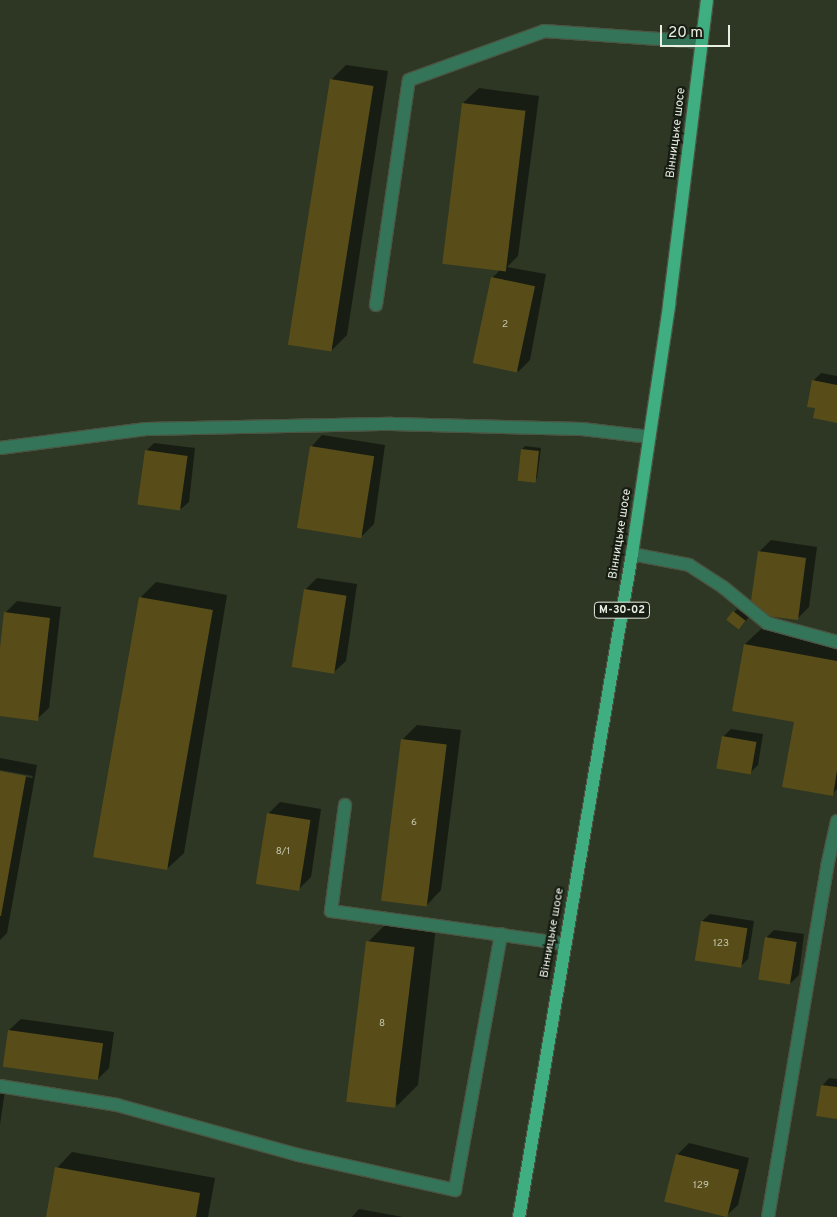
<!DOCTYPE html>
<meta charset="utf-8">
<style>
body{margin:0}
#map{position:relative;width:837px;height:1217px;overflow:hidden;background:#2d3724;font-family:Overpass,sans-serif}
div>[style]{position:absolute}
.shadow>*{inset:0;background:#0007}
.building>*{inset:0;background:#584d19;transform-origin:0 0}
.roads{filter:drop-shadow(1px 0 #4b5442) drop-shadow(-1px 0 #4b5442) drop-shadow(0 1px #4b5442) drop-shadow(0 -1px #4b5442)}
.service>*{height:12px;margin:-6px;padding:0 6px;transform-origin:6px;border-radius:6px;background:#347559}
.minor>*{height:12px;margin:-6px;padding:0 6px;transform-origin:6px;border-radius:6px;background:#347559}
.primary>*{height:12px;margin:-6px;padding:0 6px;transform-origin:6px;border-radius:6px;background:#3fae81}
span{translate:-50% -50%;white-space:nowrap;text-align:center;line-height:1.15;-webkit-text-stroke:4.5px #181d14;paint-order:stroke}
.number-label{font-size:10px;color:#c4c6b0}
.number-label span{-webkit-text-stroke-width:0}
.shield-label span{padding:1px 4px;background:#181d14;border:1px solid;border-radius:4px;-webkit-text-stroke-width:0}
.shield-label{font-size:11px;color:#e8eee2;font-weight:700}
.street-label{font-size:12px;color:#e8eee2}
.scale{position:absolute;left:660px;top:25px;width:70px;height:22px;box-sizing:border-box;border:2px solid #e8eee2;border-top:0;padding-left:6px;font-size:15px;line-height:18px;white-space:nowrap;color:#e8eee2;-webkit-text-stroke:4px #181d14;paint-order:stroke}
</style>
<div id="map">
<div class="shadow">
<div style="clip-path:polygon(346px 65px,388px 71px,347px 335px,332px 350px,331px 80px)"></div>
<div style="clip-path:polygon(479px 88px,539px 96px,518px 256px,507px 267px,546px 274px,530px 360px,518px 372px,492px 278px,499px 271px,463px 103px)"></div>
<div style="clip-path:polygon(821px 373px,837px 376px,837px 422px,817px 407px,813px 381px)"></div>
<div style="clip-path:polygon(322px 435px,385px 445px,374px 524px,362px 536px,311px 447px)"></div>
<div style="clip-path:polygon(154px 443px,195px 448px,189px 502px,181px 509px,146px 451px)"></div>
<div style="clip-path:polygon(525px 446px,541px 448px,537px 478px,534px 482px,522px 449px)"></div>
<div style="clip-path:polygon(771px 540px,817px 547px,809px 607px,797px 619px,759px 552px)"></div>
<div style="clip-path:polygon(317px 578px,357px 584px,346px 661px,334px 672px,305px 590px)"></div>
<div style="clip-path:polygon(156px 582px,227px 595px,184px 853px,168px 868px,141px 597px)"></div>
<div style="clip-path:polygon(17px 601px,61px 607px,49px 708px,37px 719px,0 715px,0 658px,5px 613px)"></div>
<div style="clip-path:polygon(737px 609px,749px 617px,740px 628px,734px 612px)"></div>
<div style="clip-path:polygon(761px 629px,837px 643px,837px 789px,832px 794px,795px 721px,745px 644px)"></div>
<div style="clip-path:polygon(417px 725px,461px 730px,441px 890px,426px 906px,402px 740px)"></div>
<div style="clip-path:polygon(731px 729px,763px 734px,758px 765px,750px 773px,723px 737px)"></div>
<div style="clip-path:polygon(0 758px,37px 765px,7px 933px,0 940px,0 773px,32px 778px,33px 776px,0 770px)"></div>
<div style="clip-path:polygon(280px 802px,321px 809px,311px 877px,299px 889px,268px 814px)"></div>
<div style="clip-path:polygon(710px 914px,754px 921px,748px 959px,740px 967px,702px 921px)"></div>
<div style="clip-path:polygon(389px 921px,436px 926px,418px 1085px,397px 1106px,368px 942px)"></div>
<div style="clip-path:polygon(774px 930px,804px 934px,799px 975px,791px 983px,766px 938px)"></div>
<div style="clip-path:polygon(21px 1019px,114px 1032px,109px 1068px,97px 1080px,9px 1030px)"></div>
<div style="clip-path:polygon(829px 1078px,837px 1079px,837px 1117px,822px 1086px)"></div>
<div style="clip-path:polygon(0 1089px,5px 1090px,0 1125px)"></div>
<div style="clip-path:polygon(689px 1143px,749px 1158px,738px 1205px,726px 1216px,677px 1155px)"></div>
<div style="clip-path:polygon(72px 1152px,215px 1178px,208px 1217px,48px 1217px,57px 1168px)"></div>
<div style="clip-path:polygon(359px 1209px,403px 1217px,352px 1217px)"></div>
</div>
<div class="building">
<div style="left:330px;top:79px;width:44px;height:269px;rotate:9deg"></div>
<div style="left:462px;top:103px;width:64px;height:162px;rotate:7deg"></div>
<div style="left:491px;top:277px;width:45px;height:88px;rotate:12deg"></div>
<div style="clip-path:polygon(812px 380px,837px 385px,837px 423px,813px 418px,815px 408px,807px 407px)"></div>
<div style="left:310px;top:446px;width:65px;height:83px;rotate:9deg"></div>
<div style="left:521px;top:449px;width:18px;height:32px;rotate:6deg"></div>
<div style="left:145px;top:450px;width:43px;height:55px;rotate:8deg"></div>
<div style="clip-path:polygon(758px 551px,806px 558px,798px 620px,766px 616px,751px 601px)"></div>
<div style="left:304px;top:589px;width:43px;height:79px;rotate:9deg"></div>
<div style="left:139px;top:597px;width:75px;height:264px;rotate:10deg"></div>
<div style="left:733px;top:611px;width:16px;height:11px;rotate:38deg"></div>
<div style="clip-path:polygon(4px 612px,50px 618px,38px 721px,0 716px,0 648px)"></div>
<div style="clip-path:polygon(744px 644px,837px 661px,837px 770px,833px 796px,782px 787px,794px 722px,732px 711px)"></div>
<div style="left:722px;top:736px;width:35px;height:33px;rotate:10deg"></div>
<div style="left:401px;top:739px;width:46px;height:163px;rotate:7deg"></div>
<div style="clip-path:polygon(0 771px,26px 776px,1px 916px,0 916px)"></div>
<div style="left:267px;top:813px;width:44px;height:72px;rotate:9deg"></div>
<div style="left:701px;top:921px;width:47px;height:40px;rotate:9deg"></div>
<div style="left:765px;top:937px;width:32px;height:43px;rotate:9deg"></div>
<div style="left:366px;top:941px;width:49px;height:162px;rotate:7deg"></div>
<div style="left:8px;top:1030px;width:96px;height:37px;rotate:8deg"></div>
<div style="clip-path:polygon(821px 1085px,837px 1087px,837px 1119px,816px 1116px)"></div>
<div style="left:676px;top:1154px;width:65px;height:49px;rotate:14deg"></div>
<div style="clip-path:polygon(55px 1167px,200px 1193px,196px 1217px,46px 1217px)"></div>
</div>
<div class="roads">
<div class="service">
<div style="left:376px;top:305px;width:227px;rotate:-81.7deg"></div>
<div style="left:409px;top:80px;width:144px;rotate:-19.9deg"></div>
<div style="left:544px;top:31px;width:158px;rotate:4deg"></div>
<div style="left:0;top:448px;width:147px;rotate:-7.4deg"></div>
<div style="left:146px;top:429px;width:246px;rotate:-1.2deg"></div>
<div style="left:392px;top:424px;width:190px;rotate:1.5deg"></div>
<div style="left:582px;top:429px;width:68px;rotate:6.7deg"></div>
<div style="left:345px;top:805px;width:107px;rotate:97.5deg"></div>
<div style="left:331px;top:911px;width:236px;rotate:8deg"></div>
<div style="left:0;top:1086px;width:119px;rotate:9.2deg"></div>
<div style="left:117px;top:1105px;width:188px;rotate:15.4deg"></div>
<div style="left:298px;top:1155px;width:161px;rotate:12.6deg"></div>
<div style="left:455px;top:1190px;width:260px;rotate:-79.8deg"></div>
</div>
<div class="minor">
<div style="left:632px;top:554px;width:58px;rotate:10.9deg"></div>
<div style="left:689px;top:565px;width:40px;rotate:32.9deg"></div>
<div style="left:723px;top:587px;width:57px;rotate:39.3deg"></div>
<div style="left:767px;top:623px;width:73px;rotate:15.2deg"></div>
<div style="left:768px;top:1217px;width:355px;rotate:-80.4deg"></div>
<div style="left:827px;top:867px;width:47px;rotate:-77.7deg"></div>
</div>
<div class="primary">
<div style="left:519px;top:1217px;width:673px;rotate:-80.33deg"></div>
<div style="left:632px;top:554px;width:252px;rotate:-81.5deg"></div>
<div style="left:669px;top:305px;width:307px;rotate:-82.9deg"></div>
</div>
</div>
<div class="number-label">
<span style="left:505px;top:325px">2</span>
<span style="left:414px;top:823px">6</span>
<span style="left:283px;top:852px">8/1</span>
<span style="left:721px;top:944px">123</span>
<span style="left:382px;top:1024px">8</span>
<span style="left:701px;top:1186px">129</span>
</div>
<div class="shield-label">
<span style="left:622px;top:610px">М-30-02</span>
</div>
<div class="street-label">
<span style="left:677px;top:133px;rotate:-83deg">Вінницьке шосе</span>
<span style="left:621px;top:534px;rotate:-81deg">Вінницьке шосе</span>
<span style="left:553px;top:933px;rotate:-80deg">Вінницьке шосе</span>
</div>
<div class="scale">20 m</div>
</div>
